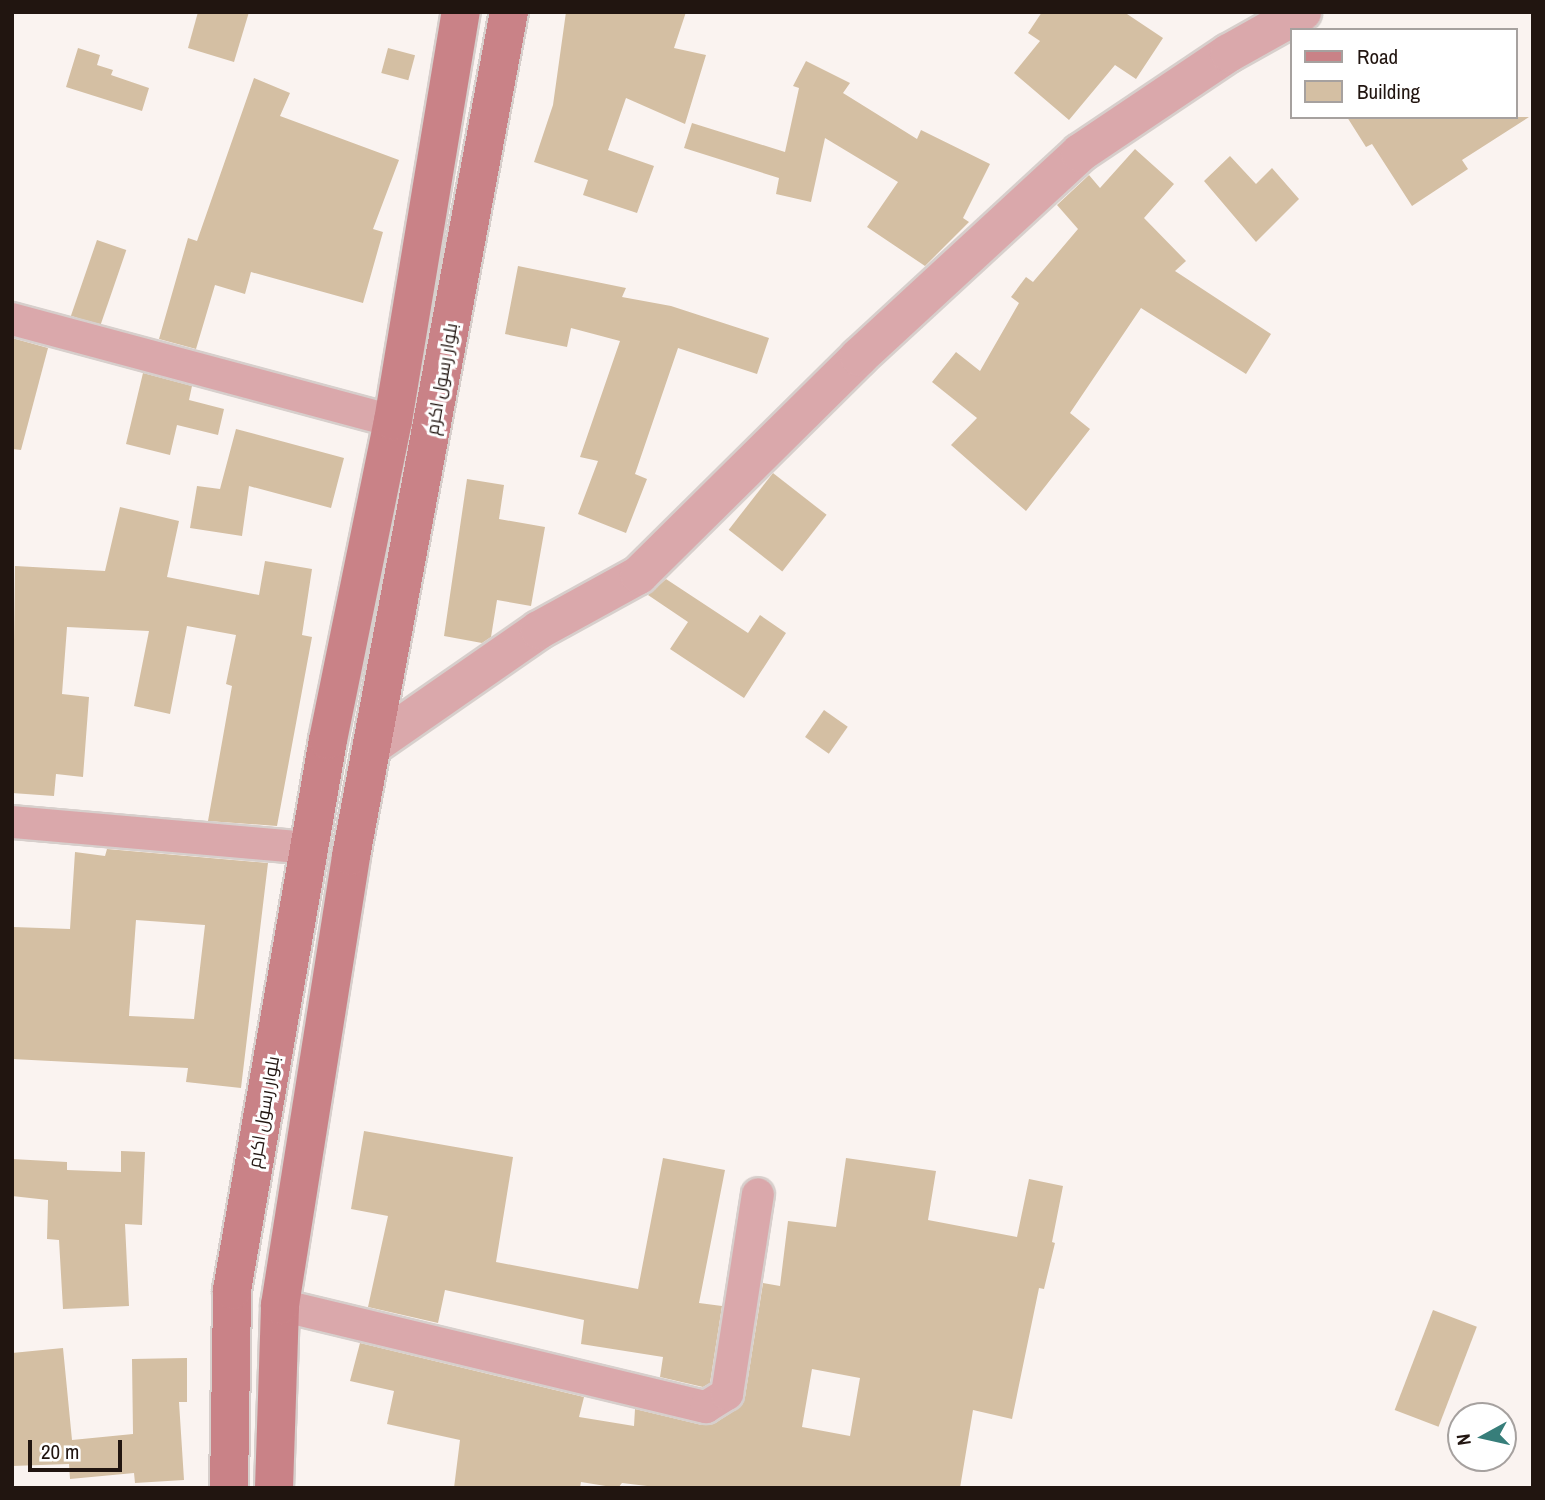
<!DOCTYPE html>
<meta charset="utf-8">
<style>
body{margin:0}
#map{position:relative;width:1545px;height:1500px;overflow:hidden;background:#faf3f0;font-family:"Archivo Narrow",Cairo,sans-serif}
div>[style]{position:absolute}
.building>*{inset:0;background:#d4bfa3;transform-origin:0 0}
.roads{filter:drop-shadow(2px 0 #d7cfcc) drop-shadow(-2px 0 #d7cfcc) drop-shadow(0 2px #d7cfcc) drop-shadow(0 -2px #d7cfcc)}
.minor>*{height:32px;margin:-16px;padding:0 16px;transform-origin:16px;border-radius:16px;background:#daa8ab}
.tertiary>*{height:38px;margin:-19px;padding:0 19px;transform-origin:19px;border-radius:19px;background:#daa8ab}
.secondary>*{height:38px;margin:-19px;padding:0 19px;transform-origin:19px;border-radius:19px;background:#c98287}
span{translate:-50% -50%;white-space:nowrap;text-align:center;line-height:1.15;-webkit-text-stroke:6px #fff;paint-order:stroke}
.street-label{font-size:18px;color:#211510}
.frame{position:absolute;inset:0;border:14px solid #211510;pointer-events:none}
.legend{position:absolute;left:1290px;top:28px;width:228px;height:91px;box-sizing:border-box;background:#fff;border:2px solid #a6a19f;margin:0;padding:9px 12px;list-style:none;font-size:21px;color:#211510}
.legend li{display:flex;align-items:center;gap:14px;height:35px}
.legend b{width:35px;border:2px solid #a6a19f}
.north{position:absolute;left:1447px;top:1402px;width:70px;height:70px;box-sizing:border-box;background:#fff;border:2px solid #a6a19f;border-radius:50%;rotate:262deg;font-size:19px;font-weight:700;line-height:28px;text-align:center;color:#211510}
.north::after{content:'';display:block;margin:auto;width:24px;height:32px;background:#377e7a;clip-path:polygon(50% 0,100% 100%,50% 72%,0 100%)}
.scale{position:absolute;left:28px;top:1440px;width:94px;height:32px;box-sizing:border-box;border:4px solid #211510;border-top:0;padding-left:9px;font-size:21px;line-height:24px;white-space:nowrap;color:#211510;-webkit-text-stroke:5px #fff;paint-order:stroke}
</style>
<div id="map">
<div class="building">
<div style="clip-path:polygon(198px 12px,249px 12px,234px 62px,188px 48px)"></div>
<div style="clip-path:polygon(566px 12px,686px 12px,674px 48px,706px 55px,685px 124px,626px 98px,608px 150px,654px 166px,637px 213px,583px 195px,588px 180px,534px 162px,553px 105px)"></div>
<div style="clip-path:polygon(1042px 12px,1124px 12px,1163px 38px,1136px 79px,1115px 65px,1069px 120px,1014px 73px,1040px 41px,1028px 33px)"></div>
<div style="clip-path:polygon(78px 48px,100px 55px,97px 65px,113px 70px,111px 75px,149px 88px,142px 111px,66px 87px)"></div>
<div style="left:388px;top:48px;width:28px;height:26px;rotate:15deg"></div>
<div style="clip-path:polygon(806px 61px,850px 83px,843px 93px,917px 139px,921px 130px,990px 164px,963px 218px,969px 222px,925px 266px,867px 227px,898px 182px,825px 138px,811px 202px,776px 194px,779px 178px,684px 148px,692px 123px,785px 152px,799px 88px,793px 86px)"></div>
<div style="clip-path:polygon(254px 78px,290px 93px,280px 116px,399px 160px,373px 229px,383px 232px,363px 303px,251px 272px,245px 294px,215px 285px,196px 349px,159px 339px,188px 238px,197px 241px)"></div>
<div style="clip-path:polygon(1347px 117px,1529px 117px,1462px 160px,1468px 169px,1412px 206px,1372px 144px,1366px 147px)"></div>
<div style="clip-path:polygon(1135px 149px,1174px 184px,1144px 218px,1186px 261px,1175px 271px,1271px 334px,1246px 374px,1141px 308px,1070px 413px,1090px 429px,1026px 511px,951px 445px,977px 418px,932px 382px,956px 352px,980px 371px,1019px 303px,1011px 297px,1026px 277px,1033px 282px,1078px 229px,1057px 205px,1089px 175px,1100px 188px)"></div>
<div style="clip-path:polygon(1230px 156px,1256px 184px,1272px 168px,1299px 199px,1256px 242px,1204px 181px)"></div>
<div style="left:97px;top:240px;width:31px;height:80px;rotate:19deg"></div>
<div style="clip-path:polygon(518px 266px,626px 288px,622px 297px,671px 306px,769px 338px,757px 374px,678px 348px,635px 474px,647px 479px,626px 533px,578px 514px,598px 461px,580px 457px,620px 341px,571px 328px,567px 347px,505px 334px)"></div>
<div style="clip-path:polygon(12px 338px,48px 348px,21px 450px,12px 449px)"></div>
<div style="clip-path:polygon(143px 373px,192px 386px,189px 400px,224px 409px,218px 435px,177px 425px,170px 455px,126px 444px)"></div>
<div style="clip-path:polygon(236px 429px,344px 458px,331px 508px,249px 486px,242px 536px,190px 528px,197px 486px,220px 489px)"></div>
<div style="left:773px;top:473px;width:68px;height:72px;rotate:38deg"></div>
<div style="clip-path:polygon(467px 479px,504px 485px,499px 519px,545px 527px,531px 606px,497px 600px,491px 637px,482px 643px,444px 636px)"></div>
<div style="clip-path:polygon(120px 507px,179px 521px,167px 577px,259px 595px,265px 561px,312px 569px,302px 635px,312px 637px,277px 826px,208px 821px,232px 686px,226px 684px,236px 635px,187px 626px,170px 714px,134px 706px,149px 631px,67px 627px,62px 694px,89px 697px,83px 777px,56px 774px,54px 796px,12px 793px,15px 566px,105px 571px)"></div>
<div style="clip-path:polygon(666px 579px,748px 633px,760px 615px,786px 633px,744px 698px,670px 649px,688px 622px,648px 595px)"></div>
<div style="left:824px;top:710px;width:29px;height:33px;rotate:35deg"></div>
<div style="clip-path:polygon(evenodd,107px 849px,268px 863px,241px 1088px,186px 1082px,188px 1068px,12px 1059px,13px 927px,70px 929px,75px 852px,105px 856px,107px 849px,136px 920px,205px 925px,194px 1019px,129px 1016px,136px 920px)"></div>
<div style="clip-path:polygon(364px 1131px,513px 1157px,496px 1262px,638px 1289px,663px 1158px,725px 1170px,699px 1303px,722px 1306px,710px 1383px,703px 1387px,660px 1377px,663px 1357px,581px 1344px,584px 1320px,445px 1290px,438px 1323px,368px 1307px,388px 1216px,351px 1209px)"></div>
<div style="clip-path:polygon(121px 1151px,145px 1152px,142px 1225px,125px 1224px,129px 1306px,63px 1309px,59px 1240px,47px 1239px,48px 1200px,12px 1196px,12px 1159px,67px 1162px,67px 1170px,121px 1172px)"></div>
<div style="clip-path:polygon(evenodd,846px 1158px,936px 1171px,928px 1220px,1017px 1237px,1029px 1179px,1063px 1186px,1052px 1242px,1055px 1243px,1044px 1289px,1039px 1288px,1012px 1419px,973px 1410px,960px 1488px,664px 1488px,622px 1483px,618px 1488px,581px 1482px,580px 1488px,454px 1488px,460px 1440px,387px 1424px,394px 1391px,350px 1381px,360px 1343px,584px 1397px,579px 1417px,634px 1426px,635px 1409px,702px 1425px,715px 1423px,737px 1409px,745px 1397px,763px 1283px,780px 1286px,788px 1221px,836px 1227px,846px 1158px,812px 1369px,860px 1378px,850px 1436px,802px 1427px,812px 1369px)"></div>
<div style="left:1433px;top:1310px;width:47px;height:107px;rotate:21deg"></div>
<div style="clip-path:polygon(63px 1348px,72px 1440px,133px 1434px,132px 1359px,187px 1358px,187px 1402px,179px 1402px,184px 1480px,135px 1483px,134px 1473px,70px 1479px,69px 1464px,12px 1466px,12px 1353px)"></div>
</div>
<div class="roads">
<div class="minor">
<div style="left:12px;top:319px;width:394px;rotate:15deg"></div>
<div style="left:12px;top:822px;width:301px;rotate:5deg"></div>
<div style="left:280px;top:1305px;width:438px;rotate:13.5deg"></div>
<div style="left:706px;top:1407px;width:25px;rotate:-32deg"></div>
<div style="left:727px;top:1394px;width:202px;rotate:-81.2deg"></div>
</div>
<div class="tertiary">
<div style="left:372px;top:746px;width:203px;rotate:-34.8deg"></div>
<div style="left:539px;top:630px;width:114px;rotate:-28.8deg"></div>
<div style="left:639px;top:575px;width:310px;rotate:-44.7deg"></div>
<div style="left:859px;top:357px;width:301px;rotate:-42.7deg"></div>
<div style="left:1080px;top:153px;width:179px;rotate:-33.9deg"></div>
<div style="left:1229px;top:53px;width:84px;rotate:-29.3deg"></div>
</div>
<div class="secondary">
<div style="left:229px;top:1488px;width:198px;rotate:-89.1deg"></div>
<div style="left:232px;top:1290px;width:558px;rotate:-80.1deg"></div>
<div style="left:328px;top:740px;width:326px;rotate:-78.5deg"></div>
<div style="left:393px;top:421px;width:415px;rotate:-80.6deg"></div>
<div style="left:274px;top:1488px;width:183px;rotate:-88.1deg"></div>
<div style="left:280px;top:1305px;width:455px;rotate:-81deg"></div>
<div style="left:351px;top:856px;width:859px;rotate:-79.4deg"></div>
</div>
</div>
<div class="street-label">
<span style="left:442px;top:379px;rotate:-80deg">بلوار رسول اکرم</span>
<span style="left:264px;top:1112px;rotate:-80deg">بلوار رسول اکرم</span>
</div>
<div class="frame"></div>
<ul class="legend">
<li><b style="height:9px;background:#c98287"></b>Road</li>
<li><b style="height:19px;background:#d4bfa3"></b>Building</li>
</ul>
<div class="north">N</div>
<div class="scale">20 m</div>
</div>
